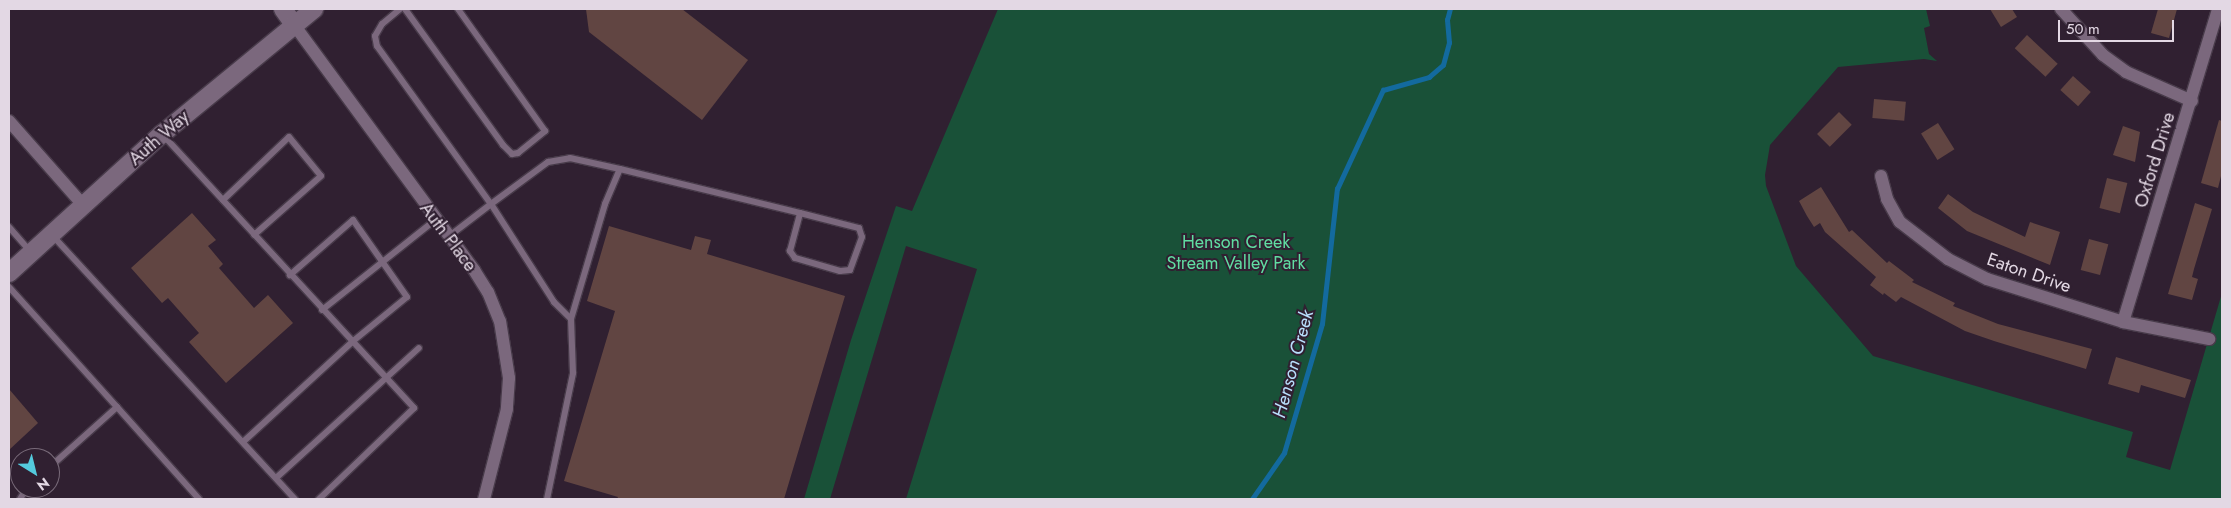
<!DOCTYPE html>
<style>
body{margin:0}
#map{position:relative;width:2231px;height:508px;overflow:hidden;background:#302031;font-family:Jost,sans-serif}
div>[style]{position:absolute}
.green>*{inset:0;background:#195138}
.stream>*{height:4.5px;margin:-2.25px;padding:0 2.25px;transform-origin:2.25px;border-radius:2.25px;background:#136a9e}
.building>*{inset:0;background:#614542;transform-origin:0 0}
.roads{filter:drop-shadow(1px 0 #483b4a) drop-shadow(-1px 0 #483b4a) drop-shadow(0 1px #483b4a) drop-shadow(0 -1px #483b4a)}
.lane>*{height:6px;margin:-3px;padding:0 3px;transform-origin:3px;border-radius:3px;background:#7b687d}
.street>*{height:12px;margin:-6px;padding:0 6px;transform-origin:6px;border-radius:6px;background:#7b687d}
.secondary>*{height:18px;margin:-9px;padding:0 9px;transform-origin:9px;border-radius:9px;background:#7b687d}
span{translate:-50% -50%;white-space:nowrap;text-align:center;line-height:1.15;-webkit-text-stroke:4px #302031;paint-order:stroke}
.street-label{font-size:18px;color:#e3d8e4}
.park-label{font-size:18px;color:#60dda2}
.water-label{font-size:19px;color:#b8defb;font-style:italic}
.frame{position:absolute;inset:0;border:10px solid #e3d8e4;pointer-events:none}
.north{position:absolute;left:10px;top:448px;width:50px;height:50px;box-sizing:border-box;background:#302031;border:1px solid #786a79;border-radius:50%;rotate:144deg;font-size:14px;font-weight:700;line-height:20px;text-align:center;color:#e3d8e4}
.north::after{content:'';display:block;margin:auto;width:18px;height:22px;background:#54cadd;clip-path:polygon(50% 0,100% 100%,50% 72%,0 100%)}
.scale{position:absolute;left:2058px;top:20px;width:116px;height:22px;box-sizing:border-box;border:2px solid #e3d8e4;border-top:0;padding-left:6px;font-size:15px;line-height:18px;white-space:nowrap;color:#e3d8e4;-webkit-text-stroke:4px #302031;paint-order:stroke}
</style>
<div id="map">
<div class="green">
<div style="clip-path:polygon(998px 9px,1926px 9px,1930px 26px,1924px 28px,1929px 54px,1937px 61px,1924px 59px,1838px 67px,1770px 145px,1765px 175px,1766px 186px,1796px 266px,1873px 356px,2133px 432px,2126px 457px,2170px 470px,2222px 293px,2222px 499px,906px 499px,977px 269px,906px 246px,830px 499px,804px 499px,851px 340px,896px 206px,912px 211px)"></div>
</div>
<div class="stream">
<div style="left:1252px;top:499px;width:56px;rotate:-55.2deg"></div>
<div style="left:1284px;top:453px;width:134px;rotate:-73.6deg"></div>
<div style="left:1322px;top:324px;width:136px;rotate:-83.7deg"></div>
<div style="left:1337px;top:189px;width:109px;rotate:-65.1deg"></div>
<div style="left:1383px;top:90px;width:48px;rotate:-15.8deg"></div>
<div style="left:1429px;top:77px;width:18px;rotate:-41deg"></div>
<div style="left:1443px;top:65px;width:23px;rotate:-75deg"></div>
<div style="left:1449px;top:43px;width:23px;rotate:-95deg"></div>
<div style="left:1447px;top:20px;width:11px;rotate:-75deg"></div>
</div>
<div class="building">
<div style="clip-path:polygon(586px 9px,682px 9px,748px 60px,702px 120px,589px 32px)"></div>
<div style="clip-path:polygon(1990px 9px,2012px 9px,2017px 17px,2001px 27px)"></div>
<div style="clip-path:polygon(2158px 9px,2177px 9px,2169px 38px,2151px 33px)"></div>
<div style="left:2027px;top:35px;width:42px;height:18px;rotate:43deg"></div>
<div style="left:2073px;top:76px;width:24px;height:19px;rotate:42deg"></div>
<div style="left:1874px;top:99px;width:32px;height:19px;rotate:5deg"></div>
<div style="left:1839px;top:112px;width:18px;height:31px;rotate:45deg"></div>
<div style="clip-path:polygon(2219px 120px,2222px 121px,2222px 172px,2218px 188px,2201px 183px)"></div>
<div style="left:1938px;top:123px;width:31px;height:20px;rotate:58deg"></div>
<div style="clip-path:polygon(2123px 126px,2140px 132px,2135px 162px,2113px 155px)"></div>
<div style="left:2107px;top:178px;width:21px;height:31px;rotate:14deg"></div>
<div style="clip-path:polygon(1821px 187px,1849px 232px,1852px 230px,1887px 263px,1889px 261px,1914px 280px,1912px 282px,1955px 303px,1953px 306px,1998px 324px,2092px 349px,2086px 369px,1994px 341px,1965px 331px,1901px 297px,1896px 302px,1884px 293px,1883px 295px,1870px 285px,1876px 277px,1825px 232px,1820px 223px,1814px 227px,1807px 216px,1799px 201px)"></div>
<div style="clip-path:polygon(1948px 194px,1973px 212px,2025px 237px,2030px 222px,2060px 232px,2050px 265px,1967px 231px,1938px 208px)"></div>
<div style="clip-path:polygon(2195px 203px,2212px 209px,2194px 269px,2192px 277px,2198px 279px,2192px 300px,2168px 294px)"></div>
<div style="clip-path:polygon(192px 213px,216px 240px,208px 246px,223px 264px,219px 268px,254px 308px,268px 295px,293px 323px,226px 383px,189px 342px,199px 333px,168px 298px,162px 303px,131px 268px)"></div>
<div style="clip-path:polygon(609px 226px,691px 250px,695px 236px,711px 240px,707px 254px,845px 296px,784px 499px,617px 499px,618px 497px,564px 481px,615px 311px,587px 301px)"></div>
<div style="left:2089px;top:239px;width:20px;height:32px;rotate:15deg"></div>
<div style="clip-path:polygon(2116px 357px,2191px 380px,2185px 398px,2141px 385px,2139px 393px,2108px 384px)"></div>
<div style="clip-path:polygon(9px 389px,38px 423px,9px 450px)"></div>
</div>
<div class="roads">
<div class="lane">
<div style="left:400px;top:9px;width:23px;rotate:140deg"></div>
<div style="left:382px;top:24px;width:14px;rotate:120deg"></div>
<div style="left:375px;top:36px;width:10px;rotate:79deg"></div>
<div style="left:377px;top:46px;width:195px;rotate:54.2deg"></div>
<div style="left:491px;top:204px;width:54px;rotate:142.5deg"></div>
<div style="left:405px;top:9px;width:168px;rotate:54.2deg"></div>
<div style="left:503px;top:145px;width:13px;rotate:45deg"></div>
<div style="left:512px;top:154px;width:6px;rotate:-9deg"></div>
<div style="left:518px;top:153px;width:35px;rotate:-39deg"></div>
<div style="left:545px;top:131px;width:150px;rotate:-125.5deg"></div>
<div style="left:163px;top:135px;width:371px;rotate:47.4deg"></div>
<div style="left:414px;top:408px;width:132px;rotate:136.2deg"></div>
<div style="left:223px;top:200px;width:91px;rotate:-43.7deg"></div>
<div style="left:289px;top:137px;width:50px;rotate:50.6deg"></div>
<div style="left:321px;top:176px;width:89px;rotate:138.6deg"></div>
<div style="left:9px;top:227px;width:32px;rotate:49deg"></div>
<div style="left:52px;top:235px;width:359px;rotate:47.4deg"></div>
<div style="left:9px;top:287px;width:161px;rotate:48deg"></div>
<div style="left:117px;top:407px;width:90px;rotate:138.2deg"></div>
<div style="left:322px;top:310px;width:144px;rotate:-38.5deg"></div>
<div style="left:571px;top:319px;width:24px;rotate:-135deg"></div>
<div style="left:554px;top:302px;width:117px;rotate:-122.7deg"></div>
<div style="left:491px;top:204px;width:71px;rotate:-36.4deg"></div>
<div style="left:548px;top:162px;width:22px;rotate:-10deg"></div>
<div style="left:570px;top:158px;width:51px;rotate:12.4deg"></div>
<div style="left:117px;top:407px;width:123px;rotate:48.3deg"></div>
<div style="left:243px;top:442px;width:148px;rotate:-42.5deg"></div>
<div style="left:352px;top:342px;width:71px;rotate:-39.3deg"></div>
<div style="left:407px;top:297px;width:94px;rotate:-125deg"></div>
<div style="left:353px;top:220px;width:84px;rotate:138.9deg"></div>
<div style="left:276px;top:478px;width:193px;rotate:-42.3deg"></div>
<div style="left:20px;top:499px;width:13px;rotate:-58deg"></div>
<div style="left:547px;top:499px;width:129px;rotate:-78.3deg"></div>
<div style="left:573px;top:373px;width:54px;rotate:-92.1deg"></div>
<div style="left:571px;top:319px;width:120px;rotate:-73.5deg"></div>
<div style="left:605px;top:204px;width:38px;rotate:-67deg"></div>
<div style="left:620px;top:169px;width:185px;rotate:13.7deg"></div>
<div style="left:800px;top:213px;width:61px;rotate:14.3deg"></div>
<div style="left:859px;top:228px;width:9px;rotate:72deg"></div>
<div style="left:862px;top:237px;width:35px;rotate:110deg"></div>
<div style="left:850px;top:270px;width:10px;rotate:174deg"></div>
<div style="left:840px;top:271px;width:47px;rotate:-163.9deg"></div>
<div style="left:795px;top:258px;width:9px;rotate:-126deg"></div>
<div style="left:790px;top:251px;width:39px;rotate:-75deg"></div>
</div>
<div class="street">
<div style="left:2061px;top:9px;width:62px;rotate:47.6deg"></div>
<div style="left:2103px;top:55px;width:29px;rotate:36deg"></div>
<div style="left:2126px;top:72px;width:72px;rotate:23.7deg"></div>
<div style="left:295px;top:26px;width:303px;rotate:53.7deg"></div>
<div style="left:474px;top:270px;width:26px;rotate:58deg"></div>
<div style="left:488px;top:292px;width:31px;rotate:68deg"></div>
<div style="left:500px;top:321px;width:58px;rotate:81deg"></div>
<div style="left:509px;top:378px;width:31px;rotate:94deg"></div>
<div style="left:507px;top:409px;width:93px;rotate:104.3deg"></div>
<div style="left:9px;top:121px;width:112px;rotate:48.6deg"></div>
<div style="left:1881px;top:176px;width:24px;rotate:75deg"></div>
<div style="left:1887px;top:199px;width:26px;rotate:61deg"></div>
<div style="left:1900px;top:222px;width:61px;rotate:37.6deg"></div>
<div style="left:1948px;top:259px;width:44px;rotate:27.1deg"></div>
<div style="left:1987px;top:279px;width:143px;rotate:17.5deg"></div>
<div style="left:2123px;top:322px;width:88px;rotate:11.2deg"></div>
<div style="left:2123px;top:322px;width:327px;rotate:-73.1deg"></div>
</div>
<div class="secondary">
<div style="left:283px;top:9px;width:21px;rotate:55deg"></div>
<div style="left:9px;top:273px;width:207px;rotate:-42.3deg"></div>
<div style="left:162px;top:134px;width:197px;rotate:-39.4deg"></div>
</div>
</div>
<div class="street-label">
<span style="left:159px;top:138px;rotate:-41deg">Auth Way</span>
<span style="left:2155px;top:160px;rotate:-73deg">Oxford Drive</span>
<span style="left:448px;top:237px;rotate:53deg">Auth Place</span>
<span style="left:2029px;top:273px;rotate:19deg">Eaton Drive</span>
</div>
<div class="park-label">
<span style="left:1236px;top:253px">Henson Creek<br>Stream Valley Park</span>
</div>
<div class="water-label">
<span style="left:1293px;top:364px;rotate:-75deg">Henson Creek</span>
</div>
<div class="frame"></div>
<div class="north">N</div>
<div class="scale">50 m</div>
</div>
